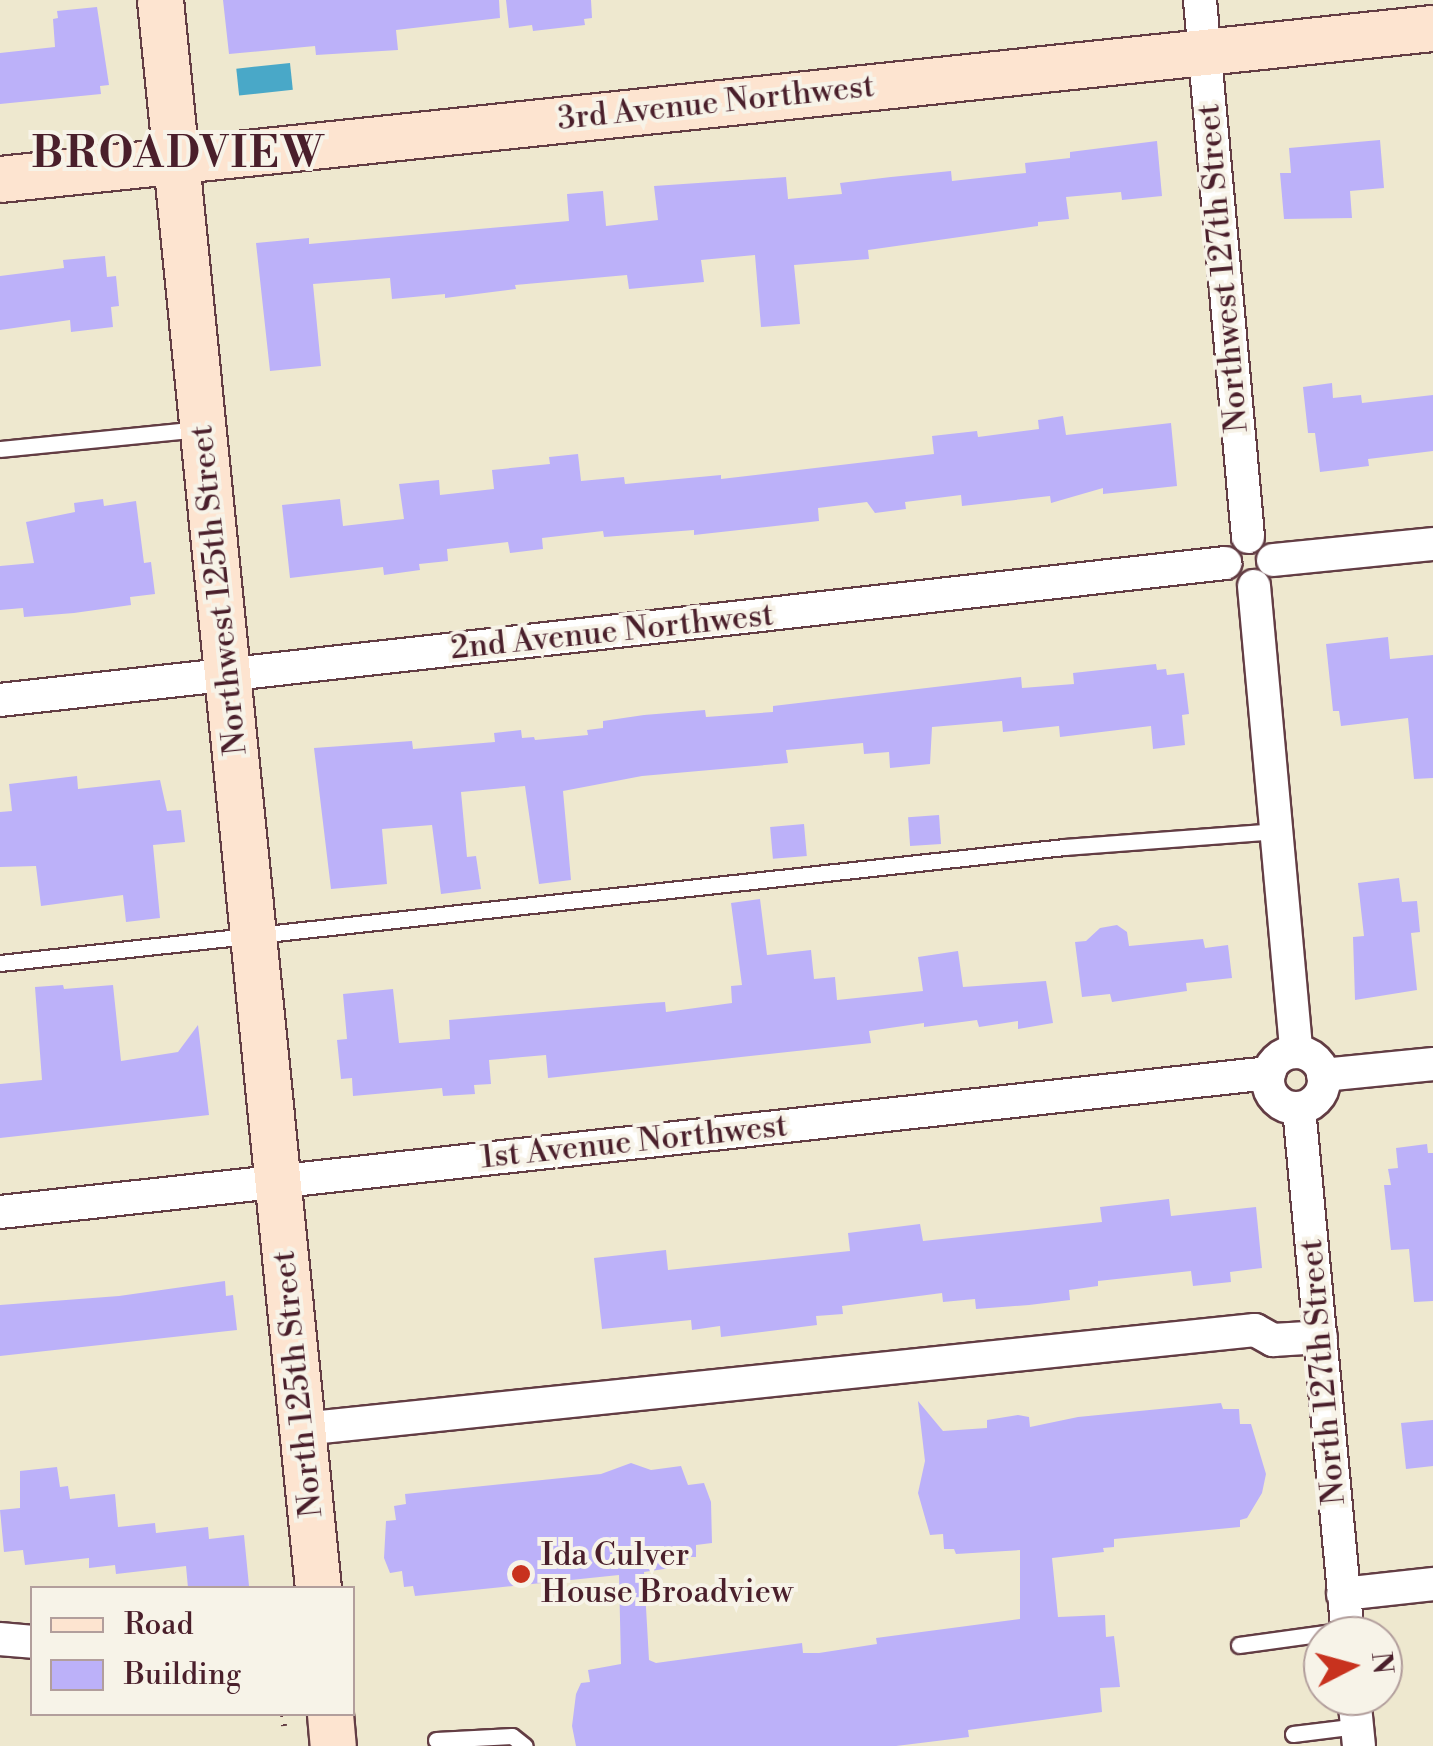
<!DOCTYPE html>
<style>
body{margin:0}
#map{position:relative;width:1433px;height:1746px;overflow:hidden;background:#eee8cf;font-family:"Libre Bodoni",serif}
div>[style]{position:absolute}
.water>*{inset:0;background:#49a8c8;transform-origin:0 0}
.building>*{inset:0;background:#bcb1f9;transform-origin:0 0}
.path>*{height:6px;margin-top:-3px;transform-origin:0;background:repeating-linear-gradient(90deg,#633d44 0 2.5px,transparent 0 10.5px)}
.roads{filter:drop-shadow(2px 0 #633d44) drop-shadow(-2px 0 #633d44) drop-shadow(0 2px #633d44) drop-shadow(0 -2px #633d44)}
.lane>*{height:15px;margin:-7.5px;padding:0 7.5px;transform-origin:7.5px;border-radius:7.5px;background:#fff}
.street>*{height:32px;margin:-16px;padding:0 16px;transform-origin:16px;border-radius:16px;background:#fff}
.street>.ring{margin:-16px;padding:0;box-sizing:content-box;background:none;border:32px solid #fff;border-radius:50%}
.secondary>*{height:45px;margin:-22.5px;padding:0 22.5px;transform-origin:22.5px;border-radius:22.5px;background:#fde4d0}
.dots>*{width:28px;height:28px;translate:-50% -50%;box-sizing:border-box;border:5px solid #f7f3e8;border-radius:50%}
span{translate:-50% -50%;white-space:nowrap;text-align:center;line-height:1.15;-webkit-text-stroke:8px #f7f3e8;paint-order:stroke}
.street-label{font-size:32px;color:#4a1f2b}
.poi-label{font-size:32px;color:#4a1f2b}
.left{translate:0 -50%;text-align:left}
.district-label{font-size:42px;color:#4a1f2b;font-weight:700;letter-spacing:2.5px}
.legend{position:absolute;left:30px;top:1586px;width:325px;height:130px;box-sizing:border-box;background:#f7f3e8;border:2px solid #b29e9c;margin:0;padding:12px 18px;list-style:none;font-size:30px;color:#4a1f2b}
.legend li{display:flex;align-items:center;gap:20px;height:50px}
.legend b{width:50px;border:2px solid #b29e9c}
.north{position:absolute;left:1303px;top:1616px;width:100px;height:100px;box-sizing:border-box;background:#f7f3e8;border:2px solid #b29e9c;border-radius:50%;rotate:84deg;font-size:28px;font-weight:700;line-height:40px;text-align:center;color:#4a1f2b}
.north::after{content:'';display:block;margin:auto;width:35px;height:45px;background:#c8321e;clip-path:polygon(50% 0,100% 100%,50% 72%,0 100%)}
</style>
<div id="map">
<div class="water">
<div style="left:290px;top:63px;width:27px;height:54px;rotate:84deg"></div>
</div>
<div class="building">
<div style="clip-path:polygon(223px 0,499px 0,500px 18px,396px 30px,398px 50px,316px 55px,315px 46px,229px 54px)"></div>
<div style="clip-path:polygon(506px 0,591px 0,592px 18px,584px 19px,585px 25px,533px 31px,532px 25px,509px 28px)"></div>
<div style="clip-path:polygon(97px 7px,109px 85px,100px 86px,101px 94px,0 104px,0 53px,55px 47px,53px 19px,58px 18px,57px 11px)"></div>
<div style="clip-path:polygon(1380px 140px,1384px 188px,1350px 191px,1352px 218px,1284px 219px,1280px 173px,1291px 173px,1289px 148px)"></div>
<div style="clip-path:polygon(1157px 141px,1162px 196px,1122px 200px,1121px 192px,1066px 197px,1069px 219px,1038px 222px,1038px 226px,868px 250px,869px 259px,794px 265px,800px 324px,761px 327px,755px 255px,701px 260px,704px 282px,629px 289px,627px 275px,515px 285px,516px 289px,445px 298px,445px 294px,392px 299px,390px 278px,313px 284px,321px 366px,270px 371px,256px 243px,309px 238px,309px 244px,569px 221px,567px 194px,603px 191px,606px 226px,658px 220px,654px 186px,786px 177px,788px 199px,842px 194px,840px 183px,891px 177px,951px 171px,952px 181px,1026px 173px,1025px 163px,1070px 158px,1070px 152px)"></div>
<div style="clip-path:polygon(105px 256px,107px 277px,116px 276px,119px 306px,111px 307px,113px 327px,71px 332px,70px 320px,0 330px,0 276px,64px 268px,63px 260px)"></div>
<div style="clip-path:polygon(1332px 383px,1333px 398px,1361px 395px,1362px 403px,1433px 395px,1433px 451px,1368px 459px,1369px 466px,1320px 472px,1315px 433px,1308px 433px,1303px 387px)"></div>
<div style="clip-path:polygon(1063px 416px,1066px 435px,1171px 423px,1177px 486px,1103px 494px,1103px 488px,1051px 503px,1050px 496px,962px 506px,961px 495px,905px 502px,906px 509px,875px 513px,867px 502px,818px 508px,819px 521px,694px 535px,694px 530px,604px 537px,603px 531px,542px 538px,543px 549px,510px 553px,508px 542px,447px 549px,448px 561px,419px 564px,420px 570px,384px 575px,383px 567px,290px 578px,282px 505px,340px 499px,343px 526px,404px 519px,399px 484px,439px 480px,440px 495px,494px 489px,492px 470px,550px 464px,549px 457px,578px 454px,581px 481px,624px 477px,625px 484px,721px 475px,721px 479px,934px 454px,932px 436px,977px 431px,978px 437px,1039px 429px,1038px 420px)"></div>
<div style="clip-path:polygon(103px 499px,104px 506px,136px 501px,144px 563px,151px 562px,155px 594px,130px 597px,131px 605px,74px 613px,24px 617px,23px 608px,0 610px,0 566px,34px 563px,26px 522px,75px 512px,74px 503px)"></div>
<div style="clip-path:polygon(1388px 637px,1390px 659px,1433px 655px,1433px 778px,1414px 779px,1408px 718px,1341px 726px,1339px 711px,1333px 711px,1326px 644px)"></div>
<div style="clip-path:polygon(1156px 664px,1157px 670px,1166px 669px,1167px 675px,1184px 673px,1189px 714px,1182px 715px,1185px 745px,1153px 749px,1151px 726px,1060px 737px,1059px 726px,1003px 732px,1002px 721px,932px 727px,930px 764px,890px 768px,889px 752px,864px 754px,863px 743px,786px 750px,788px 763px,642px 776px,563px 791px,571px 880px,539px 884px,525px 786px,461px 792px,467px 857px,476px 856px,481px 889px,441px 894px,432px 825px,382px 829px,387px 884px,331px 889px,314px 748px,412px 741px,413px 749px,495px 742px,494px 733px,521px 730px,522px 738px,534px 737px,535px 740px,588px 735px,587px 730px,603px 728px,603px 721px,644px 715px,705px 710px,706px 717px,773px 712px,773px 706px,1021px 677px,1022px 688px,1074px 684px,1073px 673px)"></div>
<div style="clip-path:polygon(77px 776px,78px 789px,160px 780px,167px 811px,181px 810px,185px 842px,153px 845px,160px 918px,126px 922px,123px 895px,41px 906px,36px 866px,0 867px,0 812px,12px 811px,9px 784px)"></div>
<div style="left:939px;top:815px;width:29px;height:31px;rotate:86deg"></div>
<div style="left:804px;top:824px;width:32px;height:34px;rotate:85deg"></div>
<div style="clip-path:polygon(1399px 878px,1402px 902px,1417px 901px,1420px 932px,1411px 933px,1417px 990px,1355px 1000px,1353px 937px,1364px 936px,1358px 883px)"></div>
<div style="clip-path:polygon(760px 899px,767px 955px,811px 950px,814px 979px,835px 977px,837px 1000px,923px 991px,918px 957px,958px 951px,963px 987px,1046px 981px,1053px 1023px,1018px 1029px,1018px 1021px,979px 1027px,977px 1020px,924px 1027px,924px 1023px,869px 1031px,871px 1043px,548px 1078px,546px 1055px,489px 1060px,491px 1084px,474px 1085px,475px 1094px,443px 1096px,442px 1088px,353px 1096px,352px 1078px,341px 1079px,337px 1040px,347px 1039px,343px 994px,393px 989px,399px 1043px,450px 1039px,449px 1020px,649px 1003px,665px 1002px,666px 1012px,732px 1003px,731px 986px,742px 985px,731px 903px)"></div>
<div style="clip-path:polygon(1117px 925px,1127px 932px,1129px 946px,1203px 939px,1205px 948px,1228px 945px,1232px 978px,1186px 983px,1187px 991px,1112px 1002px,1110px 994px,1082px 997px,1075px 942px,1086px 941px,1100px 928px)"></div>
<div style="clip-path:polygon(63px 985px,64px 989px,113px 985px,121px 1061px,178px 1052px,198px 1025px,209px 1115px,0 1138px,0 1084px,42px 1080px,35px 987px)"></div>
<div style="clip-path:polygon(1427px 1144px,1428px 1153px,1433px 1153px,1433px 1301px,1414px 1302px,1409px 1249px,1391px 1250px,1384px 1185px,1391px 1185px,1388px 1169px,1398px 1168px,1396px 1148px)"></div>
<div style="clip-path:polygon(1169px 1199px,1171px 1216px,1256px 1207px,1262px 1268px,1230px 1272px,1231px 1282px,1193px 1286px,1191px 1271px,1098px 1281px,1098px 1286px,1069px 1290px,1070px 1300px,1029px 1305px,976px 1309px,975px 1299px,943px 1302px,942px 1293px,842px 1306px,843px 1314px,816px 1316px,817px 1325px,721px 1337px,720px 1326px,692px 1330px,691px 1320px,602px 1329px,594px 1258px,666px 1250px,668px 1270px,850px 1251px,848px 1233px,920px 1224px,923px 1241px,1102px 1222px,1100px 1207px)"></div>
<div style="clip-path:polygon(225px 1281px,226px 1296px,233px 1295px,237px 1330px,0 1356px,0 1305px,119px 1296px)"></div>
<div style="clip-path:polygon(918px 1401px,943px 1431px,987px 1428px,987px 1420px,1018px 1415px,1029px 1417px,1030px 1427px,1078px 1417px,1221px 1403px,1223px 1409px,1239px 1409px,1240px 1424px,1251px 1424px,1266px 1474px,1262px 1493px,1247px 1518px,1240px 1520px,1240px 1527px,1114px 1539px,1114px 1547px,1103px 1548px,1104px 1552px,1052px 1558px,1058px 1617px,1105px 1615px,1106px 1637px,1114px 1636px,1120px 1687px,1100px 1688px,1102px 1712px,968px 1730px,969px 1737px,896px 1746px,576px 1746px,572px 1726px,576px 1694px,581px 1683px,590px 1682px,588px 1670px,621px 1664px,619px 1575px,415px 1596px,413px 1586px,404px 1587px,402px 1571px,390px 1573px,384px 1558px,386px 1521px,396px 1520px,394px 1506px,406px 1504px,405px 1494px,601px 1474px,631px 1463px,651px 1470px,681px 1466px,688px 1485px,704px 1483px,711px 1502px,712px 1543px,696px 1545px,696px 1557px,689px 1557px,684px 1566px,644px 1572px,649px 1660px,656px 1663px,802px 1643px,803px 1653px,819px 1653px,877px 1644px,876px 1638px,1020px 1619px,1020px 1550px,956px 1554px,954px 1549px,944px 1549px,943px 1534px,930px 1535px,918px 1493px,925px 1461px)"></div>
<div style="clip-path:polygon(1433px 1420px,1433px 1466px,1406px 1469px,1401px 1423px)"></div>
<div style="clip-path:polygon(57px 1467px,60px 1487px,68px 1486px,70px 1499px,115px 1494px,118px 1527px,155px 1523px,156px 1533px,208px 1527px,209px 1539px,244px 1535px,249px 1586px,188px 1588px,186px 1566px,116px 1574px,115px 1565px,89px 1568px,89px 1558px,25px 1565px,23px 1550px,4px 1552px,0 1510px,20px 1508px,20px 1471px)"></div>
</div>
<div class="path">
<div style="left:283px;top:1714px;width:12px;rotate:85deg"></div>
</div>
<div class="roads">
<div class="lane">
<div style="left:0;top:449px;width:201px;rotate:-5.7deg"></div>
<div style="left:0;top:963px;width:1071px;rotate:-6.22deg"></div>
<div style="left:1065px;top:847px;width:212px;rotate:-4.3deg"></div>
<div style="left:1239px;top:1645px;width:109px;rotate:-7.9deg"></div>
<div style="left:1293px;top:1734px;width:64px;rotate:-7.1deg"></div>
<div style="left:436px;top:1740px;width:76px;rotate:-3deg"></div>
<div style="left:512px;top:1736px;width:16px;rotate:38deg"></div>
</div>
<div class="street">
<div style="left:1200px;top:0;width:539px;rotate:84.89deg"></div>
<div style="left:1273px;top:560px;width:161px;rotate:-5.7deg"></div>
<div style="left:1254px;top:586px;width:468px;rotate:84.8deg"></div>
<div style="left:0;top:700px;width:1233px;rotate:-6.38deg"></div>
<div class="ring" style="left:1268px;top:1052px;width:24px;height:24px"></div>
<div style="left:1323px;top:1075px;width:111px;rotate:-5.7deg"></div>
<div style="left:1299px;top:1108px;width:530px;rotate:84.7deg"></div>
<div style="left:0;top:1212px;width:1277px;rotate:-6.25deg"></div>
<div style="left:302px;top:1429px;width:958px;rotate:-5.93deg"></div>
<div style="left:1255px;top:1330px;width:21px;rotate:29deg"></div>
<div style="left:1273px;top:1340px;width:48px;rotate:-3.6deg"></div>
<div style="left:1343px;top:1594px;width:91px;rotate:-6.3deg"></div>
<div style="left:0;top:1639px;width:32px;rotate:5deg"></div>
<div style="left:1354px;top:1696px;width:50px;rotate:84.3deg"></div>
</div>
<div class="secondary">
<div style="left:160px;top:0;width:1596px;rotate:84.32deg"></div>
<div style="left:0;top:179px;width:1441px;rotate:-6.02deg"></div>
<div style="left:330px;top:1714px;width:32px;rotate:85deg"></div>
</div>
</div>
<div class="dots">
<div style="left:521px;top:1574px;background:#c8321e"></div>
</div>
<div class="street-label">
<span style="left:716px;top:103px;rotate:-6deg">3rd Avenue Northwest</span>
<span style="left:1223px;top:268px;rotate:-95deg">Northwest 127th Street</span>
<span style="left:219px;top:590px;rotate:-96deg">Northwest 125th Street</span>
<span style="left:612px;top:632px;rotate:-6deg">2nd Avenue Northwest</span>
<span style="left:634px;top:1142px;rotate:-6deg">1st Avenue Northwest</span>
<span style="left:1323px;top:1372px;rotate:-95deg">North 127th Street</span>
<span style="left:298px;top:1384px;rotate:-96deg">North 125th Street</span>
</div>
<div class="poi-label">
<span class="left" style="left:541px;top:1574px">Ida Culver<br>House Broadview</span>
</div>
<div class="district-label">
<span style="left:179px;top:155px">BROADVIEW</span>
</div>
<ul class="legend">
<li><b style="height:12px;background:#fde4d0"></b>Road</li>
<li><b style="height:28px;background:#bcb1f9"></b>Building</li>
</ul>
<div class="north">N</div>
</div>
